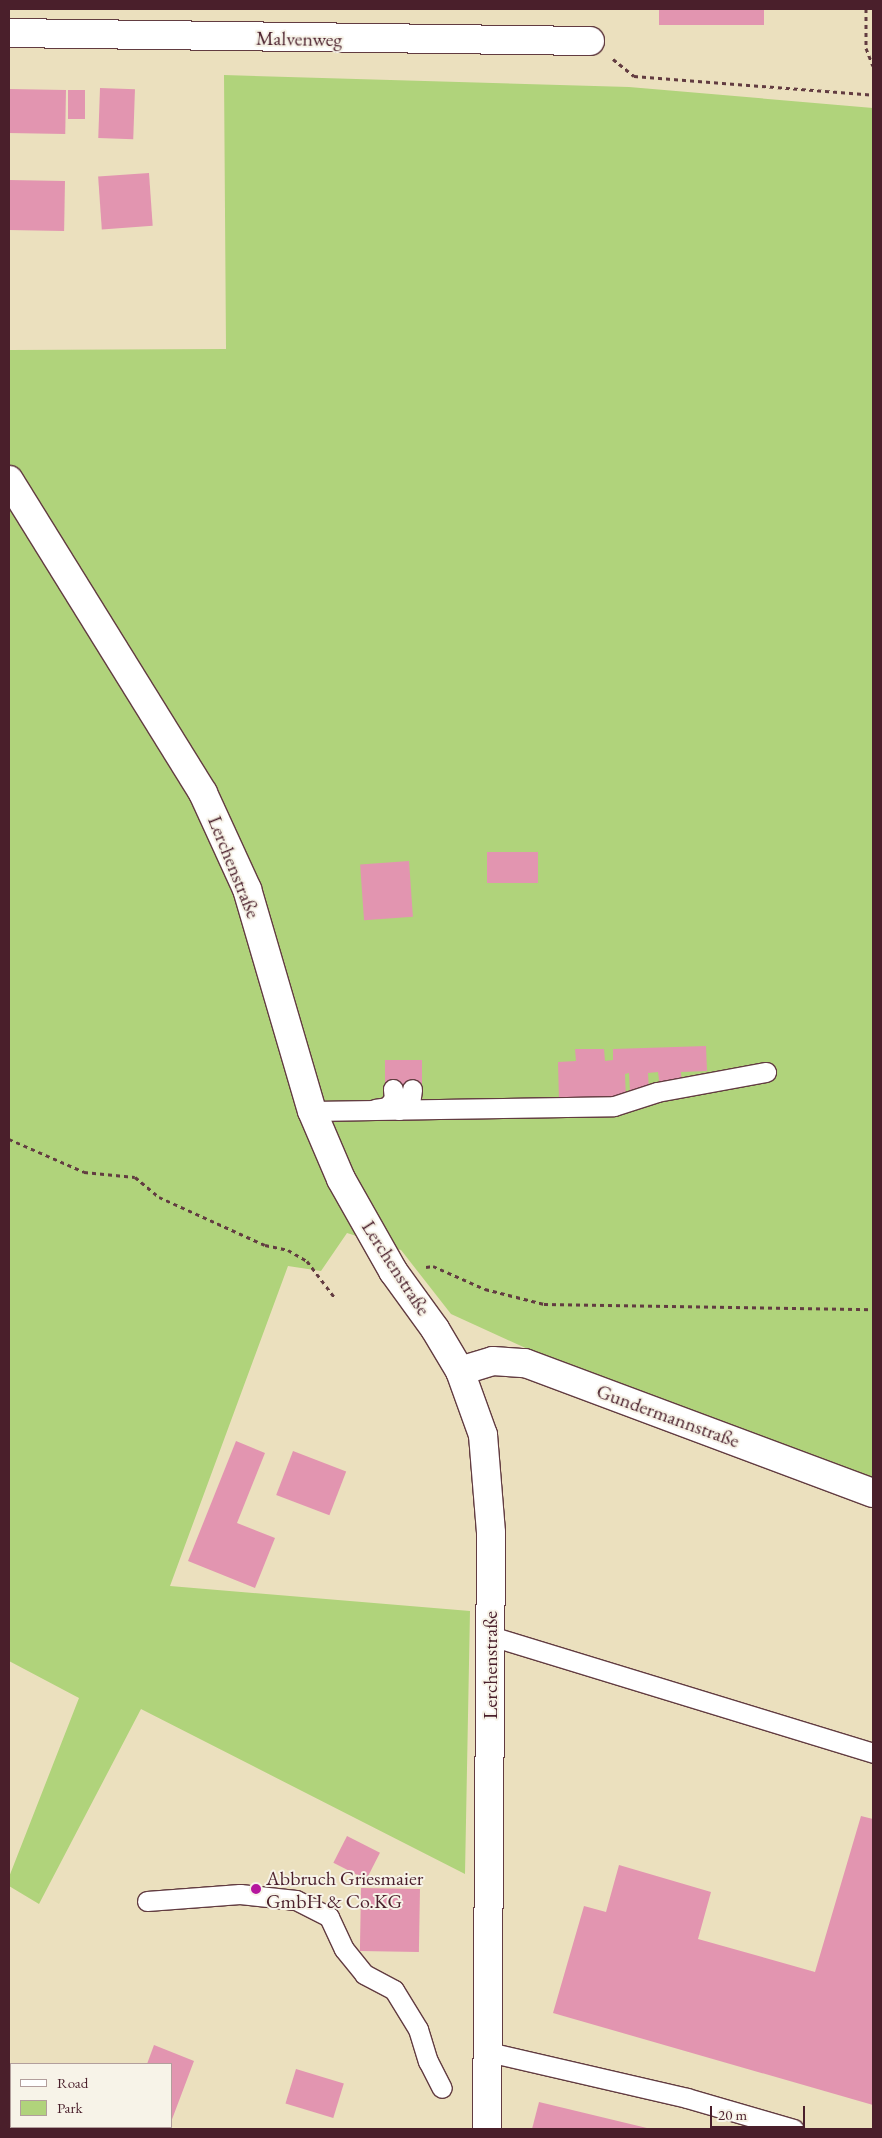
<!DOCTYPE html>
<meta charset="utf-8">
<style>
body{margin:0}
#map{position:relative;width:882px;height:2138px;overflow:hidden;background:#ebe0be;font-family:"EB Garamond",serif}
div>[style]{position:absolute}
.green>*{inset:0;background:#b0d37b}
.building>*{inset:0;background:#e295b0;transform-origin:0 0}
.path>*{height:3px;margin-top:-1.5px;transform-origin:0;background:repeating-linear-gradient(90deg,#623c41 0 4px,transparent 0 8px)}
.roads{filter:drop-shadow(1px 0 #623c41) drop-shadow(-1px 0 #623c41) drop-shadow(0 1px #623c41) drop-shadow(0 -1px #623c41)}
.lane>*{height:19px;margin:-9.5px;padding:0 9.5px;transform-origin:9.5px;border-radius:9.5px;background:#fff}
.street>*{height:28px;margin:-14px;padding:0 14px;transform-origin:14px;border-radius:14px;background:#fff}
.dots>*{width:14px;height:14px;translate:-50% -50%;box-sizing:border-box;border:2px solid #f7f3e8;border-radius:50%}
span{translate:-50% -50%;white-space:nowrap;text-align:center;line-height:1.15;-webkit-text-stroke:4px #f7f3e8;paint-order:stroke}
.street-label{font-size:20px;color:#4a1f2b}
.poi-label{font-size:20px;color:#4a1f2b}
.left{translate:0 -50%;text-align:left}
.frame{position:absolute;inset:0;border:10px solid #4a1f2b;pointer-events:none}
.legend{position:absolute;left:10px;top:2063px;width:162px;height:65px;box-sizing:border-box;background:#f7f3e8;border:1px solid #b29e9c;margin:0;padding:6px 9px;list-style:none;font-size:15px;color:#4a1f2b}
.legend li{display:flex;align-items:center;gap:10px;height:25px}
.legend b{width:25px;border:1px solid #b29e9c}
.scale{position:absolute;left:710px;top:2106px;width:95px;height:22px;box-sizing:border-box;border:2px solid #4a1f2b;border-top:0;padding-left:6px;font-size:15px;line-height:18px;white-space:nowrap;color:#4a1f2b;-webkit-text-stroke:4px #f7f3e8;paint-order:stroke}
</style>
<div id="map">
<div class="green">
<div style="clip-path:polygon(224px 75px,629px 87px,873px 108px,873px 1483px,565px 1366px,451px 1314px,401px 1250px,347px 1233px,321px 1271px,288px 1266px,170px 1586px,470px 1611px,465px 1874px,141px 1709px,39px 1904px,9px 1886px,9px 1877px,79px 1698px,9px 1661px,9px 350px,226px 349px)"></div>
</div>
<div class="building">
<div style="left:659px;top:9px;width:105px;height:16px"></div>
<div style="left:100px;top:88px;width:35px;height:50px;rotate:2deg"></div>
<div style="left:9px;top:89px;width:57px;height:44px;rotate:1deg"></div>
<div style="left:68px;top:90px;width:17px;height:29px"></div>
<div style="left:149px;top:173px;width:53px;height:51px;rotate:86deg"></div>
<div style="left:9px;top:180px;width:56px;height:50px;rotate:1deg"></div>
<div style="left:487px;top:852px;width:51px;height:31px"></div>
<div style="left:409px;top:861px;width:56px;height:49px;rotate:86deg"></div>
<div style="clip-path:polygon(706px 1046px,707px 1071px,681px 1072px,682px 1085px,660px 1087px,658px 1072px,648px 1073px,649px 1091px,630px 1092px,629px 1073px,625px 1074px,626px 1099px,559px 1101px,558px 1062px,576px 1061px,575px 1049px,604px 1049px,605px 1061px,613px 1060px,613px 1049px)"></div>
<div style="left:422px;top:1060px;width:28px;height:37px;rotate:90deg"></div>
<div style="clip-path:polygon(236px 1441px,265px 1453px,237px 1523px,275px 1538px,255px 1588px,188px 1561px)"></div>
<div style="left:293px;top:1451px;width:57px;height:47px;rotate:21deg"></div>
<div style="clip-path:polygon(861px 1816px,873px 1819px,873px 2105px,553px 2013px,584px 1906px,606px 1912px,619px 1865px,711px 1892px,698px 1939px,815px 1972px)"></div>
<div style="left:347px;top:1836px;width:37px;height:30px;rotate:27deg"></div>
<div style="left:361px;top:1888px;width:59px;height:63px;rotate:1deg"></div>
<div style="clip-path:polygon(154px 2045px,194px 2061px,171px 2122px,171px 2064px,147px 2064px)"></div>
<div style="left:296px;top:2069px;width:50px;height:36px;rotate:17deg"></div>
<div style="clip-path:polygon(539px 2102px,651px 2129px,532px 2129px)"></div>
<div style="clip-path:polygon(123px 2127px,170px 2127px,122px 2129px)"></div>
</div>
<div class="path">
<div style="left:866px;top:9px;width:39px;rotate:90deg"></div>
<div style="left:866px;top:48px;width:19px;rotate:69deg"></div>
<div style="left:613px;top:59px;width:27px;rotate:39deg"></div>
<div style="left:634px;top:76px;width:240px;rotate:4.5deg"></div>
<div style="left:9px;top:1139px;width:82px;rotate:23.7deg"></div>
<div style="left:84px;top:1172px;width:51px;rotate:5.6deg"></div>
<div style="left:135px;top:1177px;width:31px;rotate:40deg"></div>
<div style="left:159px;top:1197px;width:116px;rotate:24.4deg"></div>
<div style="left:265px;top:1245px;width:24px;rotate:12deg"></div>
<div style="left:288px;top:1250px;width:22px;rotate:30deg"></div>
<div style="left:307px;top:1261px;width:46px;rotate:52.9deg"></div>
<div style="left:426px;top:1267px;width:7px;rotate:-8deg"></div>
<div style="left:433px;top:1266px;width:57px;rotate:23.9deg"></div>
<div style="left:485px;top:1289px;width:61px;rotate:14.3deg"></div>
<div style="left:544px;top:1304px;width:329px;rotate:0.9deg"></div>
</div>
<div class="roads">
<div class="lane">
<div style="left:375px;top:1109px;width:12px;rotate:-9deg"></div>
<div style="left:387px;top:1107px;width:11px;rotate:-49deg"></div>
<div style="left:394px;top:1099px;width:10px;rotate:-96deg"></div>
<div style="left:399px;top:1110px;width:13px;rotate:-29deg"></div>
<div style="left:410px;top:1104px;width:15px;rotate:-82deg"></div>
<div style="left:312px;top:1111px;width:302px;rotate:-0.9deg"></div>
<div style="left:614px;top:1106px;width:45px;rotate:-18deg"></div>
<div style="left:657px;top:1092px;width:111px;rotate:-10.4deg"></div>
<div style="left:491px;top:1636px;width:400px;rotate:17deg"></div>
<div style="left:147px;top:1901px;width:93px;rotate:-4.3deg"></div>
<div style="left:240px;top:1894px;width:56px;rotate:6.1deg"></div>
<div style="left:296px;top:1900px;width:37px;rotate:27deg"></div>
<div style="left:329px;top:1917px;width:35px;rotate:65deg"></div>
<div style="left:344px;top:1949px;width:32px;rotate:51deg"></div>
<div style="left:364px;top:1974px;width:34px;rotate:28deg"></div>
<div style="left:394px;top:1990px;width:46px;rotate:58.4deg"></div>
<div style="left:418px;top:2029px;width:34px;rotate:73deg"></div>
<div style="left:428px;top:2061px;width:30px;rotate:63deg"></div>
<div style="left:488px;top:2052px;width:204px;rotate:13deg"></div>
<div style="left:687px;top:2098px;width:111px;rotate:16.2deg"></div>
</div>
<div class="street">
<div style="left:9px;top:33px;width:581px;rotate:0.79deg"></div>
<div style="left:9px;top:480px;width:368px;rotate:58.2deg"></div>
<div style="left:203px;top:793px;width:106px;rotate:65.4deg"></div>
<div style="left:247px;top:889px;width:231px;rotate:73.7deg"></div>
<div style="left:312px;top:1111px;width:74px;rotate:66.9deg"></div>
<div style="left:341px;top:1179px;width:106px;rotate:60.5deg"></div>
<div style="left:393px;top:1271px;width:72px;rotate:54.1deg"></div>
<div style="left:435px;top:1329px;width:49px;rotate:59.2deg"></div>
<div style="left:460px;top:1371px;width:68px;rotate:70.2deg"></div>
<div style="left:483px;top:1435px;width:98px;rotate:85.3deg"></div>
<div style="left:491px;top:1533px;width:596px;rotate:90.38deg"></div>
<div style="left:460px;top:1371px;width:34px;rotate:-17deg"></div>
<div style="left:493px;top:1361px;width:32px;rotate:4deg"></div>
<div style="left:525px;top:1363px;width:371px;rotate:20.5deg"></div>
</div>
</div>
<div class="dots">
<div style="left:256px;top:1889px;background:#b5179e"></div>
</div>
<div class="street-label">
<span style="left:299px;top:39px;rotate:1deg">Malvenweg</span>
<span style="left:234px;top:867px;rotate:68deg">Lerchenstraße</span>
<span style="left:396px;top:1268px;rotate:57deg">Lerchenstraße</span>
<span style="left:668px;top:1416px;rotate:20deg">Gundermannstraße</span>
<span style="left:490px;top:1665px;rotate:-90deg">Lerchenstraße</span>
</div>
<div class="poi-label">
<span class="left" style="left:266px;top:1890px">Abbruch Griesmaier<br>GmbH &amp; Co.KG</span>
</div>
<div class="frame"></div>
<ul class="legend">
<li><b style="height:6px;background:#fff"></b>Road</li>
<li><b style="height:14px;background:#b0d37b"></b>Park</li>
</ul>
<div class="scale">20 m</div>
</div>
